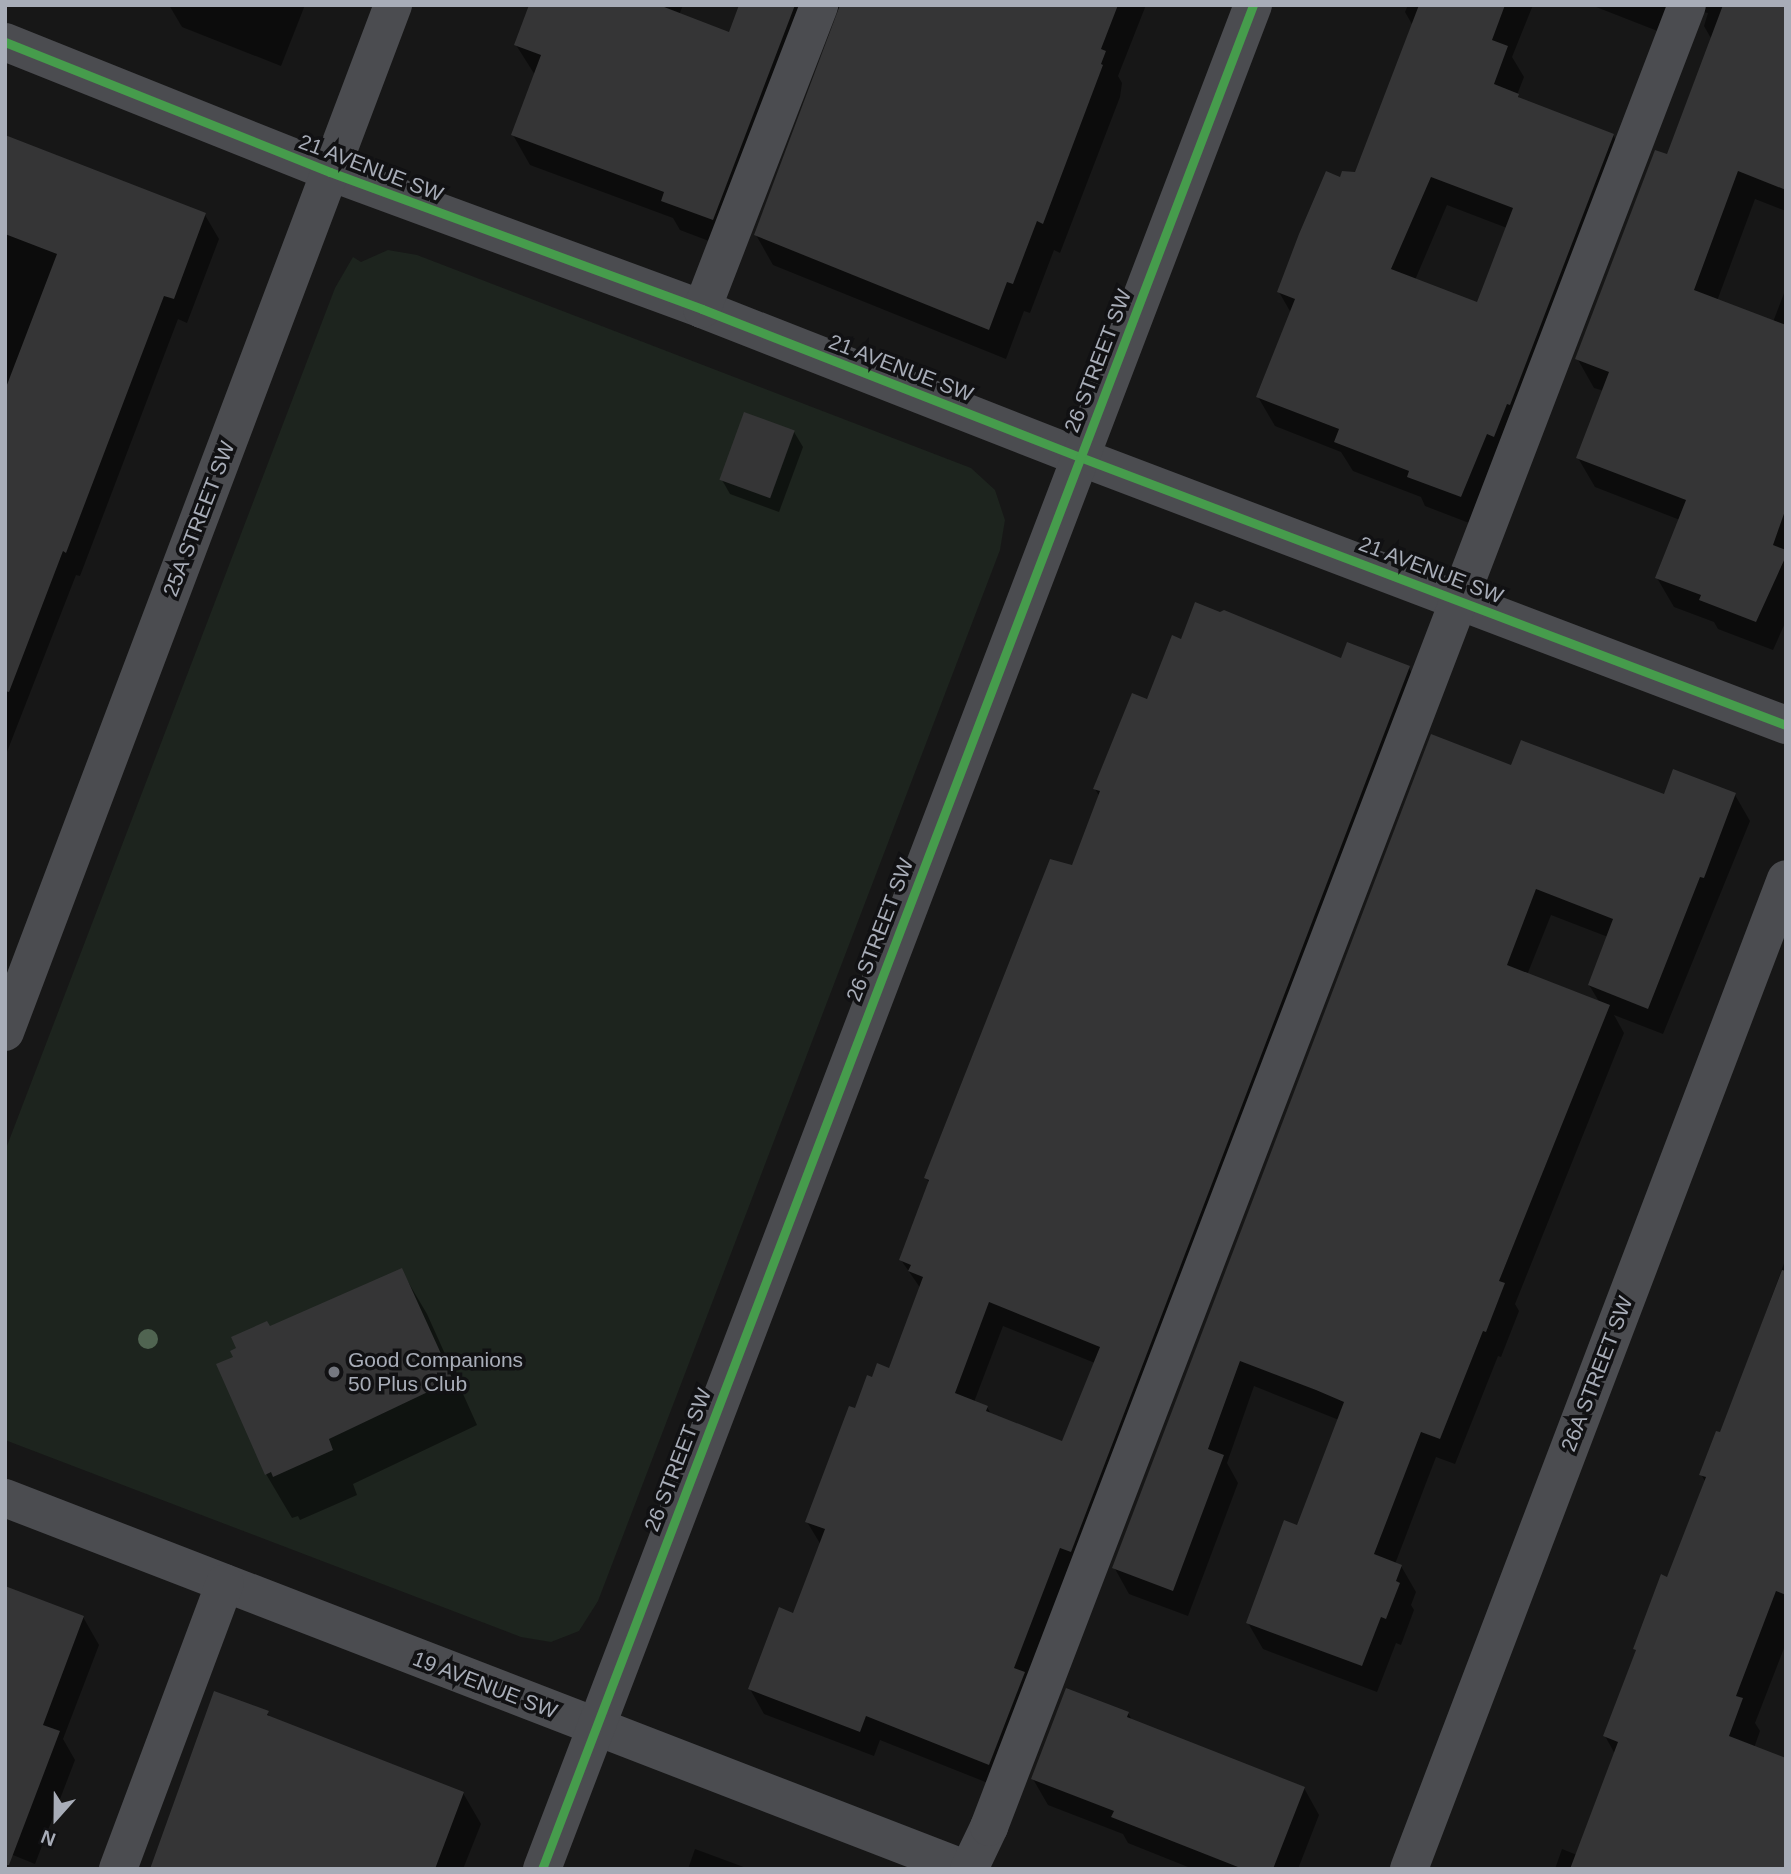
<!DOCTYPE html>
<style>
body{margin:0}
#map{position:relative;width:1791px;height:1874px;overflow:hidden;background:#171717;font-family:Helvetica,sans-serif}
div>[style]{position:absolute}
.green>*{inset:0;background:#1d241e}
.shadow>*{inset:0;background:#0007}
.building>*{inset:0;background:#353536;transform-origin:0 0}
.minor>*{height:38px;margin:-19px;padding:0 19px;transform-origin:19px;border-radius:19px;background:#4b4c50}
.cycleway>*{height:9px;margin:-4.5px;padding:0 4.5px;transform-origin:4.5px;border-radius:4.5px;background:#469c4c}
.trees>*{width:20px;height:20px;margin:-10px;border-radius:50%;background:#506451}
.dots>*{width:19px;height:19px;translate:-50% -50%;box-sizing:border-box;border:4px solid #111113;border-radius:50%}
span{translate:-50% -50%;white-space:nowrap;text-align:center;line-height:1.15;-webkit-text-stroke:7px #111113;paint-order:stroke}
.street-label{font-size:21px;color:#a8adb8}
.poi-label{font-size:21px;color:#a8adb8}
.left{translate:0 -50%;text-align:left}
.frame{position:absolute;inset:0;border:7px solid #a8adb8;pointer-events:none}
.north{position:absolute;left:21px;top:1783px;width:70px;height:70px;-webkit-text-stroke:5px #111113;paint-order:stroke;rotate:201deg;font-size:19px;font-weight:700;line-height:28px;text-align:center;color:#a8adb8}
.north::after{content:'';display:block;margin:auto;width:24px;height:32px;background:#a8adb8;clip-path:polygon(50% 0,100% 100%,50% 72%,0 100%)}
</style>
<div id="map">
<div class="green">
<div style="clip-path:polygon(388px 250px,417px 255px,971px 468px,995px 490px,1005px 520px,1000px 550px,598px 1601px,579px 1631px,551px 1642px,521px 1637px,5px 1440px,5px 1151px,335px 288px,353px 257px,361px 262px)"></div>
</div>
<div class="shadow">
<div style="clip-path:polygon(169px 5px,305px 5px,281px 66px,182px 27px)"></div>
<div style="clip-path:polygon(531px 5px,683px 5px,679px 15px,730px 34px,741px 5px,1146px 5px,1118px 76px,1122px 83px,1120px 97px,1060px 253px,1054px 250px,1030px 313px,1024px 311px,1006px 359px,773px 265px,756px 235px,841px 14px,833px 13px,730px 249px,680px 230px,673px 218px,530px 165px,513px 135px,535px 75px,516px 45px)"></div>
<div style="clip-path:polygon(evenodd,1408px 5px,1533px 5px,1512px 57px,1524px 77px,1517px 95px,1521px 100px,1613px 135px,1630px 165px,1477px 526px,1425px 506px,1421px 497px,1353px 471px,1341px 452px,1275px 426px,1258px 397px,1291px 313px,1279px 292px,1341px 179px,1356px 174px,1413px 26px,1405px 12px,1408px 5px,1447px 205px,1507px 228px,1478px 305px,1415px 280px,1447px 205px)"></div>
<div style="clip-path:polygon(1591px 5px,1786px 5px,1786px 211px,1755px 199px,1717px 301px,1773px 322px,1786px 288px,1786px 621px,1773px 650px,1718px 629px,1714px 622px,1674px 607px,1657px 578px,1680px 520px,1595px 487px,1578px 458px,1604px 391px,1594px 388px,1577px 358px,1668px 157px,1712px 40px,1704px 26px,1708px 13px,1702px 12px,1678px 39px)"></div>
<div style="clip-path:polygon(5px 137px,205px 215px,219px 239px,187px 323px,178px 319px,80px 576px,76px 575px,5px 757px)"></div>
<div style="clip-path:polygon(794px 432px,803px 447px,779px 512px,730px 494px,722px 480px)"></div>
<div style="clip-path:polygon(evenodd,1182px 641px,1409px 668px,1423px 692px,1003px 1789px,880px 1740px,874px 1756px,764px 1714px,750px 1689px,794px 1615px,821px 1545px,807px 1522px,856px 1410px,873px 1379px,890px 1370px,921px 1289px,901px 1260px,930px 1184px,926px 1178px,1073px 867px,1100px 797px,1095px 789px,1182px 641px,1003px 1326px,1095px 1363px,1063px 1443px,992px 1416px,987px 1407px,974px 1402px,1003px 1326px)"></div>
<div style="clip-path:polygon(evenodd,1512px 767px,1665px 797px,1735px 795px,1750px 821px,1663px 1034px,1614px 1015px,1624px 1033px,1515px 1304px,1519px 1311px,1501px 1357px,1498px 1356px,1455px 1464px,1436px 1457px,1395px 1564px,1401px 1566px,1416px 1592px,1411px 1605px,1414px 1610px,1401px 1645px,1396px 1643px,1377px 1692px,1263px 1649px,1248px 1623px,1298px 1527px,1339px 1420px,1254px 1386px,1227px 1463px,1238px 1483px,1188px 1616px,1129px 1594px,1114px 1567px,1512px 767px,1551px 915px,1608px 937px,1589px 985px,1600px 1003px,1527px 975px,1551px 915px)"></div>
<div style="clip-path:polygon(1786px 1258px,1786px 1643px,1755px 1723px,1760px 1731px,1754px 1748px,1786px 1869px,1555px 1869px,1562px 1849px,1577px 1855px,1615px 1754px,1605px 1736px,1637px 1653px,1635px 1648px,1668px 1579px,1706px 1483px,1701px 1474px,1721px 1434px)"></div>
<div style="clip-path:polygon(401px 1270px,427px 1314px,477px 1425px,353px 1484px,357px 1495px,300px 1520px,298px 1516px,292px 1518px,266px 1474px,235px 1357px,270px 1329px)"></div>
<div style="clip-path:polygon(5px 1588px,83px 1617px,99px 1645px,63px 1739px,75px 1760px,35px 1864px,8px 1853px)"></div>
<div style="clip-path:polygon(267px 1713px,271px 1718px,463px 1793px,481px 1824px,463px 1869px,152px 1869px)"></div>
<div style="clip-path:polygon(1128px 1713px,1133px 1722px,1304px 1788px,1319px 1815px,1298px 1869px,1193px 1869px,1128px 1843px,1123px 1834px,1048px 1805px,1033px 1779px)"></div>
<div style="clip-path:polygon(695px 1849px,749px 1869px,688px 1869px)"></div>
</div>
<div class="building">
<div style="clip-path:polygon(529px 5px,659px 5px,729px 32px,739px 5px,795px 5px,713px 220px,661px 201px,664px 192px,511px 135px,541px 55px,514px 45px)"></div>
<div style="clip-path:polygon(840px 5px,1118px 5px,1101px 49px,1106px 51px,1101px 64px,1103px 65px,1043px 224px,1037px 221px,1013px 284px,1007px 282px,989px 330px,754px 235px)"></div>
<div style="clip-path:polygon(evenodd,1419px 5px,1505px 5px,1492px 40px,1508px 46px,1494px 84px,1519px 94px,1518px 97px,1614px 134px,1510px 405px,1507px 404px,1494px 437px,1487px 434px,1461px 497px,1407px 477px,1409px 471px,1334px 442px,1339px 429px,1256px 397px,1295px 299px,1277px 292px,1299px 234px,1326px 171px,1340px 177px,1342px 171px,1355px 172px,1419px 5px,1431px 177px,1513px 208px,1477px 302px,1391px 269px,1431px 177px)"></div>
<div style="clip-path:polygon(1723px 5px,1786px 5px,1786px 190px,1738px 171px,1694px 290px,1786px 325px,1786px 508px,1773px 545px,1786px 550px,1786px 556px,1756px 622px,1699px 600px,1701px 595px,1655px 578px,1686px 500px,1576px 458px,1609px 372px,1575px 359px,1655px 150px,1667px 154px)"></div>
<div style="clip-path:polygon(5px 135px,206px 213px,174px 299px,164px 296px,66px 553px,63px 551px,9px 692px,5px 691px,5px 390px,57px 254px,5px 234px)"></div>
<div style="left:744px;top:412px;width:54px;height:72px;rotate:20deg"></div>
<div style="clip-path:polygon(evenodd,1195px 602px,1220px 612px,1224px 610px,1341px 658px,1347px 642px,1410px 666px,1071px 1552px,1060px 1548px,1014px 1668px,1025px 1672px,989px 1765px,866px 1716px,860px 1732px,748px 1689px,779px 1607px,793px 1613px,825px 1529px,805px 1522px,849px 1406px,855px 1408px,867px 1375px,872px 1377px,877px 1363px,889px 1368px,923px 1277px,908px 1271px,911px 1265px,899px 1260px,929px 1180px,924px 1178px,1050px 859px,1072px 865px,1100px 791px,1093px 789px,1132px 693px,1147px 699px,1172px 635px,1181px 639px,1195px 602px,989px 1302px,1100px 1347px,1062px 1441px,986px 1411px,988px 1406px,955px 1393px,989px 1302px)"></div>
<div style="clip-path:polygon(1431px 734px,1511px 765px,1521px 740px,1664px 794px,1673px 769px,1736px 793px,1704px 878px,1700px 877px,1648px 1009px,1588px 985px,1613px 919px,1536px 889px,1507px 965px,1610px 1005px,1499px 1281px,1505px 1283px,1486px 1332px,1483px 1331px,1440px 1439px,1421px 1432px,1374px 1554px,1402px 1565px,1396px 1581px,1400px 1583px,1386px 1619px,1381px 1617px,1362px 1666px,1246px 1623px,1284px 1520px,1297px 1525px,1344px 1402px,1316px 1390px,1240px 1361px,1208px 1449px,1224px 1455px,1173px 1591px,1112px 1568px)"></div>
<div style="clip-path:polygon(402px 1268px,453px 1380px,329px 1439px,333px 1450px,273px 1477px,271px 1472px,265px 1475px,216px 1364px,233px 1357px,230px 1351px,236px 1348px,231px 1337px,267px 1321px,270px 1326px)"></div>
<div style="clip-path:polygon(1782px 1270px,1786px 1271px,1786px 1595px,1776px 1591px,1736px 1696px,1743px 1698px,1729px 1736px,1786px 1758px,1786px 1869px,1570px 1869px,1618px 1742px,1603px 1736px,1636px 1650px,1633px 1649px,1661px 1574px,1667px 1577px,1706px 1477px,1699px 1475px,1716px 1431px,1720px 1432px)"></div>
<div style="clip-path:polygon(5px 1586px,84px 1616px,43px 1725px,60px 1731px,9px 1865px,5px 1865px)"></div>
<div style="clip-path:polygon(1066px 1688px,1129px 1712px,1127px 1717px,1305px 1787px,1273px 1869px,1243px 1869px,1111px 1817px,1114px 1811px,1031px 1779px)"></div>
<div style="clip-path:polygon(214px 1691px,269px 1711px,267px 1715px,464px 1792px,435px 1869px,150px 1869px)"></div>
</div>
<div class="minor">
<div style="left:5px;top:42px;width:350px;rotate:21.8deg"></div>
<div style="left:330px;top:172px;width:396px;rotate:20.2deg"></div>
<div style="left:702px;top:309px;width:406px;rotate:21.4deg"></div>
<div style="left:1080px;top:457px;width:755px;rotate:20.79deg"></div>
<div style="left:702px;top:309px;width:326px;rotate:-68.9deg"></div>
<div style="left:5px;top:1032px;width:1098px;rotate:-69.3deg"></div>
<div style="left:5px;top:1498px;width:1029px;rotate:21.13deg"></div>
<div style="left:118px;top:1869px;width:305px;rotate:-69.5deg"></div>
<div style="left:542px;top:1869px;width:1995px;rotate:-69.12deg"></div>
<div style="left:969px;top:1869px;width:47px;rotate:-64.5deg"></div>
<div style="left:989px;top:1827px;width:1951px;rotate:-69.04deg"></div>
<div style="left:1409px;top:1869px;width:1059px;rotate:-69.15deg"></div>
</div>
<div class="cycleway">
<div style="left:5px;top:42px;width:350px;rotate:21.8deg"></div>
<div style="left:330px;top:172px;width:396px;rotate:20.2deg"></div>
<div style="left:702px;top:309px;width:406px;rotate:21.4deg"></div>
<div style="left:1080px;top:457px;width:755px;rotate:20.79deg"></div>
<div style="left:542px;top:1869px;width:1995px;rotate:-69.12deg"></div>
</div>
<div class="trees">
<div style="left:148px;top:1339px"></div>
</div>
<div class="dots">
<div style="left:334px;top:1372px;background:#757880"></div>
</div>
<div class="street-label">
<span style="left:371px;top:168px;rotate:21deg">21 AVENUE SW</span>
<span style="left:1098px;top:361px;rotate:-69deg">26 STREET SW</span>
<span style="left:901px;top:368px;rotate:21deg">21 AVENUE SW</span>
<span style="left:199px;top:519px;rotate:-69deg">25A STREET SW</span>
<span style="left:1431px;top:570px;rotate:21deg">21 AVENUE SW</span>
<span style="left:880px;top:930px;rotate:-69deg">26 STREET SW</span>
<span style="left:1597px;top:1374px;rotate:-69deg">26A STREET SW</span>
<span style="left:678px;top:1460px;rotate:-69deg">26 STREET SW</span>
<span style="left:485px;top:1685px;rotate:21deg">19 AVENUE SW</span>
</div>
<div class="poi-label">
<span class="left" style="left:348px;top:1372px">Good Companions<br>50 Plus Club</span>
</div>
<div class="frame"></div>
<div class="north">N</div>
</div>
